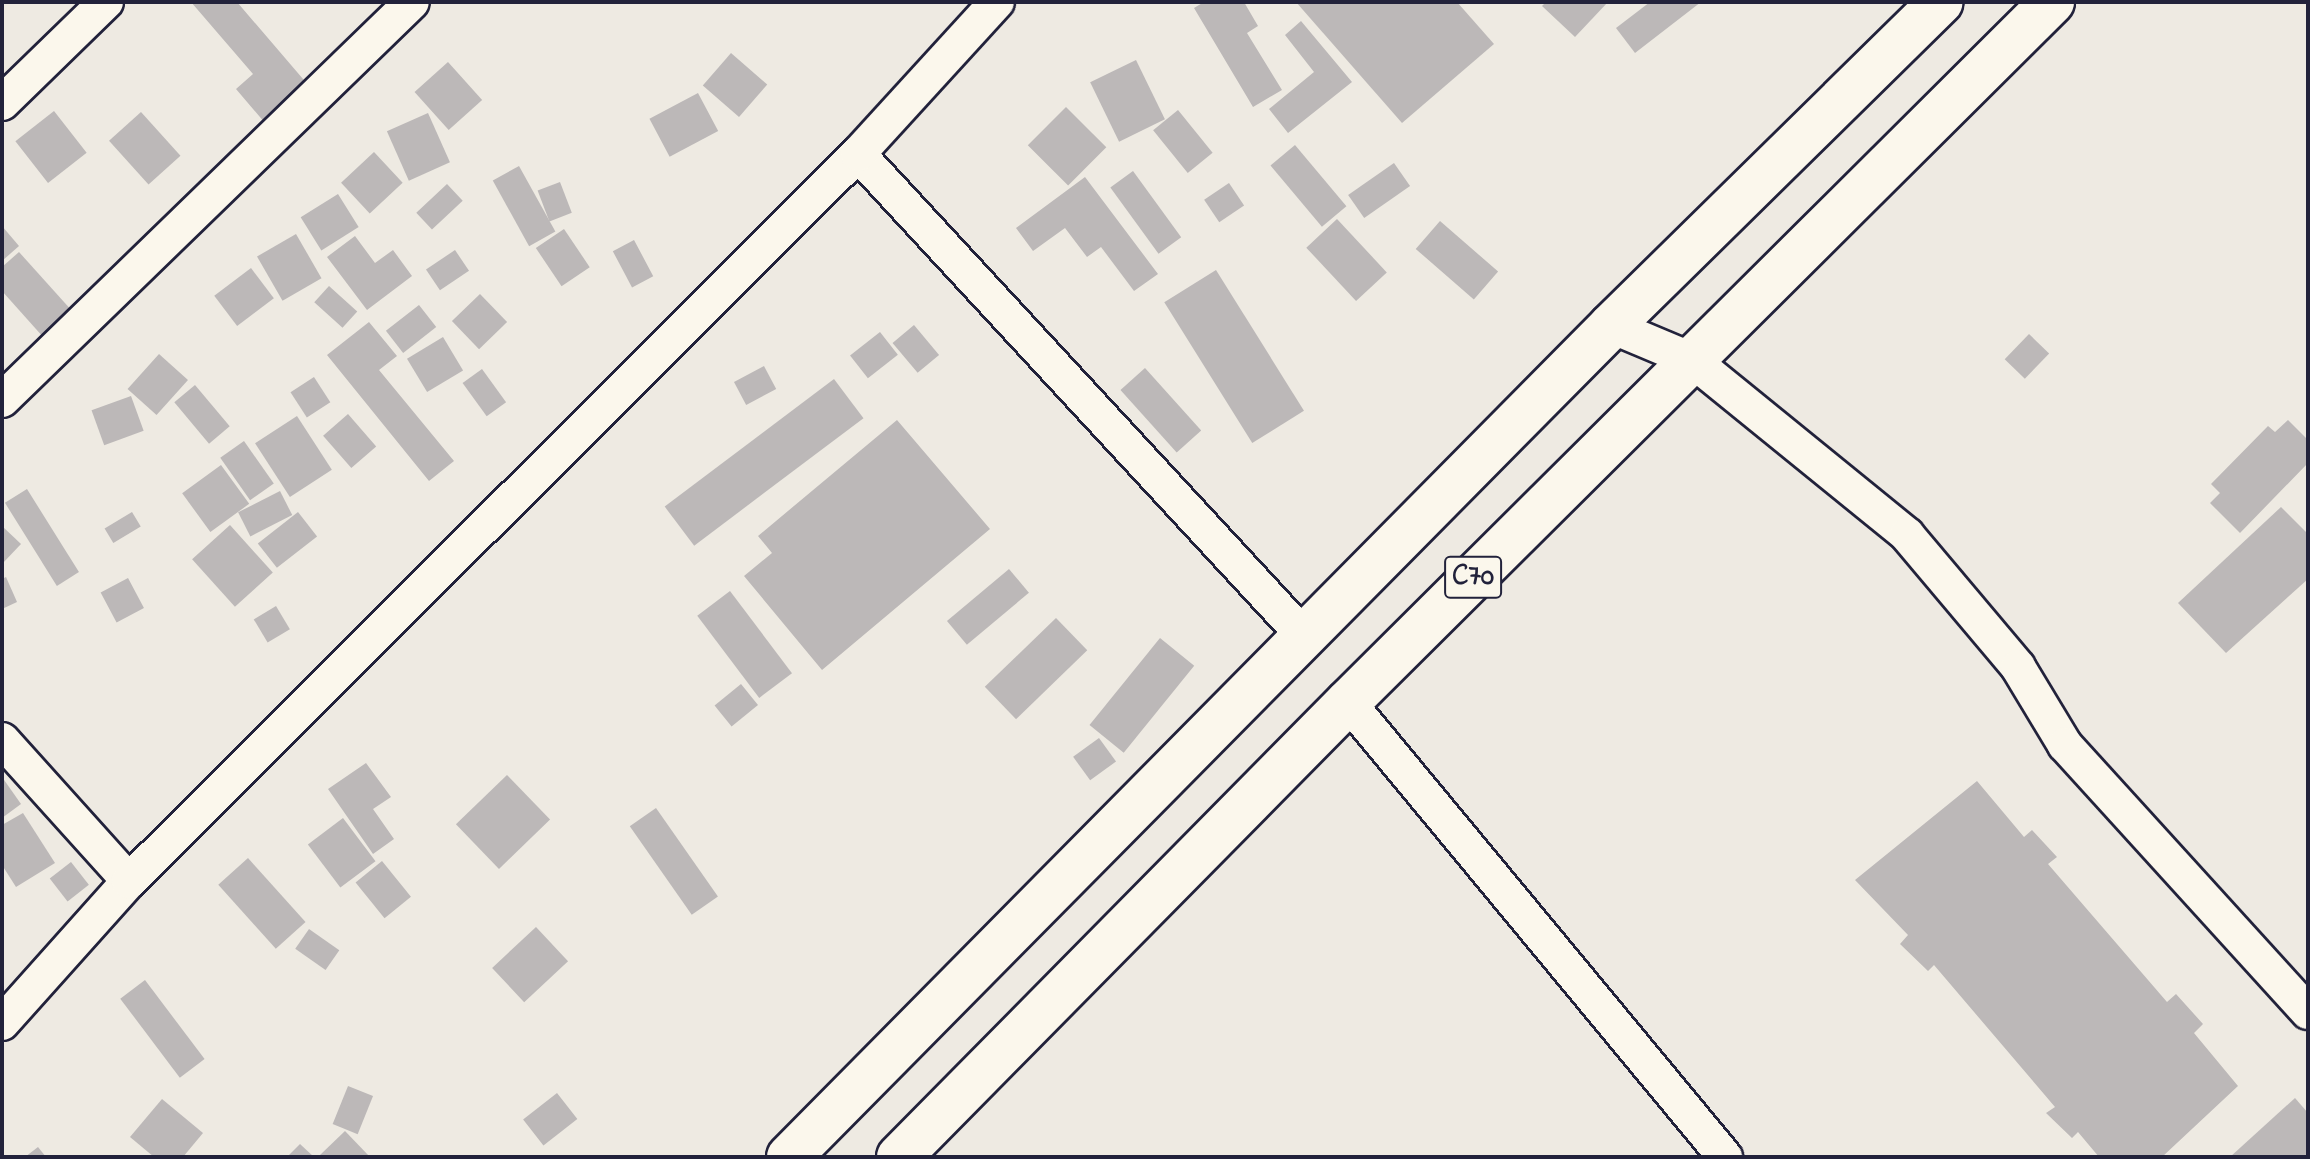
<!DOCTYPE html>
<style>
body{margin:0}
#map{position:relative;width:2310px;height:1159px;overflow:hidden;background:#eeeae2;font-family:"Indie Flower",sans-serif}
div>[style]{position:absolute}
.building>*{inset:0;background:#bcb8b8;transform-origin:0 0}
.roads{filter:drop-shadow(2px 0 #22223b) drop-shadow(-2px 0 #22223b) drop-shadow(0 2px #22223b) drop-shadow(0 -2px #22223b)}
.minor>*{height:34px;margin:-17px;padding:0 17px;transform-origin:17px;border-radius:17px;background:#fbf7ec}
.trunk>*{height:44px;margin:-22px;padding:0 22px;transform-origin:22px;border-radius:22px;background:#fbf7ec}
span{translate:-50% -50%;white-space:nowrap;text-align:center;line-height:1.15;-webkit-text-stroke:8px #fbf7ec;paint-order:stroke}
.shield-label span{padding:2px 6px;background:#fbf7ec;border:2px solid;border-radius:6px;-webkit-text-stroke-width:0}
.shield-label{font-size:30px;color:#22223b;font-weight:700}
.frame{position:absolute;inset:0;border:4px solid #22223b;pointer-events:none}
</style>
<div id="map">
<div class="building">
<div style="clip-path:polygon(191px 2px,237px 2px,309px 86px,265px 123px,236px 89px,253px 74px)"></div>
<div style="clip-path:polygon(1204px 2px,1244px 2px,1258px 26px,1247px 33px,1282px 90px,1253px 107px,1194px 8px)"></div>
<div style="clip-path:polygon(1296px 2px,1457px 2px,1494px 44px,1402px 123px)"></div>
<div style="clip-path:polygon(1546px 2px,1608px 2px,1575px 37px,1542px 6px)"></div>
<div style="clip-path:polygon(1650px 2px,1701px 2px,1635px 53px,1616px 28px)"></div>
<div style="clip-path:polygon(1301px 21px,1352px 82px,1288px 133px,1269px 109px,1314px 72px,1285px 35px)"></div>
<div style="left:731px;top:53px;width:48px;height:43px;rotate:41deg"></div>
<div style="left:1136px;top:60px;width:66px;height:51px;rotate:64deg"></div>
<div style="left:448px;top:62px;width:51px;height:45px;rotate:48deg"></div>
<div style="left:698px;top:93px;width:43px;height:55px;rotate:62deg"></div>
<div style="left:1066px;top:107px;width:57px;height:54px;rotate:45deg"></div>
<div style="left:1178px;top:110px;width:55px;height:32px;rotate:51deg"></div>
<div style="left:54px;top:111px;width:53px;height:49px;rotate:52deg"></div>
<div style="left:141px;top:112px;width:59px;height:43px;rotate:48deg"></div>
<div style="left:428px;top:113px;width:54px;height:45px;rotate:66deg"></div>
<div style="left:1295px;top:145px;width:80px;height:32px;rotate:50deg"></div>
<div style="left:374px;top:152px;width:42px;height:45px;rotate:47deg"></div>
<div style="left:1394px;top:163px;width:28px;height:56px;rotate:55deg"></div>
<div style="left:519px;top:166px;width:75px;height:30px;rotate:61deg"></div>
<div style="left:1133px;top:171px;width:82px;height:28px;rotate:54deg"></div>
<div style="clip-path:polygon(1085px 177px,1158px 274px,1134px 291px,1101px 247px,1087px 257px,1065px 228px,1033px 251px,1016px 228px)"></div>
<div style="left:560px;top:182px;width:33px;height:24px;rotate:69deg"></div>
<div style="left:1229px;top:183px;width:27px;height:30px;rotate:56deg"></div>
<div style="left:447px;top:184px;width:23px;height:42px;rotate:47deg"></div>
<div style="left:338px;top:194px;width:39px;height:44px;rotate:58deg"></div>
<div style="left:1337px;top:219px;width:73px;height:42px;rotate:47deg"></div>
<div style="left:1440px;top:221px;width:77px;height:37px;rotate:41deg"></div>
<div style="clip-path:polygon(2px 226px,19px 246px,2px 261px)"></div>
<div style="left:564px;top:229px;width:46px;height:34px;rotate:56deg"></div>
<div style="left:296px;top:234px;width:51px;height:45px;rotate:60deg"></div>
<div style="clip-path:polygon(355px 236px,375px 263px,393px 250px,412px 276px,367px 310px,327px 257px)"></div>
<div style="left:634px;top:240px;width:41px;height:24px;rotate:62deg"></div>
<div style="left:455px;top:250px;width:25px;height:35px;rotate:56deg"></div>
<div style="clip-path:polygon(19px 252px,73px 312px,44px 338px,2px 291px,2px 267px)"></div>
<div style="left:251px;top:268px;width:38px;height:46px;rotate:53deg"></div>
<div style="left:1216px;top:270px;width:166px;height:61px;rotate:58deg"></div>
<div style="left:329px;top:286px;width:38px;height:22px;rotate:42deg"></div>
<div style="left:480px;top:294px;width:39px;height:39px;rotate:46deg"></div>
<div style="left:419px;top:305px;width:28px;height:42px;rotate:52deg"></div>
<div style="clip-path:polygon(369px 322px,397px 356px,379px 370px,454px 461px,429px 481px,327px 355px)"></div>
<div style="left:914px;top:325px;width:39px;height:28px;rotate:50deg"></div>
<div style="left:880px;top:332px;width:29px;height:38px;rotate:52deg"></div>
<div style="left:2029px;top:334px;width:28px;height:35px;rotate:44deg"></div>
<div style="left:443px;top:337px;width:39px;height:42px;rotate:59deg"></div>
<div style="left:159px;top:354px;width:39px;height:47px;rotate:42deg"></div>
<div style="left:764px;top:366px;width:26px;height:34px;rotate:62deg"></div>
<div style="left:1145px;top:368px;width:84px;height:33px;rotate:48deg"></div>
<div style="left:482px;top:369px;width:41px;height:24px;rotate:54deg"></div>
<div style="left:314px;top:377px;width:30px;height:28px;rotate:57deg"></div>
<div style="left:834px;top:379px;width:49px;height:212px;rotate:53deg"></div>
<div style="left:195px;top:385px;width:54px;height:27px;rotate:50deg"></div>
<div style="left:131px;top:396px;width:37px;height:42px;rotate:70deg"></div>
<div style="left:348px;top:414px;width:43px;height:33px;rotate:49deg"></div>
<div style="left:297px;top:416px;width:64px;height:50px;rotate:57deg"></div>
<div style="clip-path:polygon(897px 420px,990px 529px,822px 670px,744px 576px,772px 553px,758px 536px)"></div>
<div style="clip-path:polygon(2288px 420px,2308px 440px,2308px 463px,2240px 533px,2210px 503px,2220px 493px,2211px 484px,2268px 426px,2275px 432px)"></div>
<div style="left:244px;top:441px;width:52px;height:29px;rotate:55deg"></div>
<div style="left:221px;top:465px;width:48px;height:48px;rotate:54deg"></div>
<div style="left:27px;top:489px;width:98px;height:26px;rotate:58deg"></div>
<div style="left:280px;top:491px;width:27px;height:47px;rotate:63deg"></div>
<div style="clip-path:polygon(2281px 507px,2308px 534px,2308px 579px,2226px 653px,2178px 603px)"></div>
<div style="left:132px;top:512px;width:17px;height:32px;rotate:59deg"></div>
<div style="left:298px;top:512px;width:31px;height:51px;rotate:52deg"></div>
<div style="left:230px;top:525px;width:64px;height:51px;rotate:48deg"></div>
<div style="clip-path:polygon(2px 526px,21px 544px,2px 564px)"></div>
<div style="left:1009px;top:569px;width:31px;height:81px;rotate:50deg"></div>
<div style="clip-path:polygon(6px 577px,17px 602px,2px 609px,2px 579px)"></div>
<div style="left:128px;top:578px;width:34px;height:31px;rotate:62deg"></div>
<div style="left:730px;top:591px;width:103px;height:41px;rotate:53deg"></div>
<div style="left:276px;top:606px;width:27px;height:26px;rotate:59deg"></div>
<div style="left:1056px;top:618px;width:45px;height:99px;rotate:46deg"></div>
<div style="left:1160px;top:638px;width:44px;height:112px;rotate:39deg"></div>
<div style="left:741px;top:684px;width:27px;height:34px;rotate:51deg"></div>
<div style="left:1099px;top:738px;width:29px;height:32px;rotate:54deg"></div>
<div style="clip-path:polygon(366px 763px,391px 797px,373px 809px,394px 839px,373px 854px,328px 789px)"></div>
<div style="left:507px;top:775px;width:62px;height:71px;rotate:46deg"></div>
<div style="clip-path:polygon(2px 777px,21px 804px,2px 818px)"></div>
<div style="clip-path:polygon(1977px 781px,2024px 837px,2032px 830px,2057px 857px,2048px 864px,2167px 1002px,2176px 994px,2203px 1024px,2194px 1033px,2238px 1086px,2162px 1157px,2099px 1157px,2078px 1132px,2072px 1138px,2046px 1113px,2055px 1107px,1934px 965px,1928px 971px,1900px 944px,1908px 935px,1855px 880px)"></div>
<div style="left:656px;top:808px;width:108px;height:32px;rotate:55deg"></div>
<div style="clip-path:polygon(23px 813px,55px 863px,16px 887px,2px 865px,2px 825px)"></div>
<div style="left:343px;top:818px;width:54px;height:44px;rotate:53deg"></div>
<div style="left:248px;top:858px;width:86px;height:40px;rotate:48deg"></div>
<div style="left:382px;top:861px;width:46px;height:34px;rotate:51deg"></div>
<div style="left:71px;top:862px;width:29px;height:27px;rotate:52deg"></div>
<div style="left:536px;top:927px;width:47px;height:60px;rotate:47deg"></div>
<div style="left:309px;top:929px;width:37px;height:24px;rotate:35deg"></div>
<div style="left:145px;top:980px;width:99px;height:31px;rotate:53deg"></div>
<div style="left:348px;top:1086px;width:27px;height:41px;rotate:22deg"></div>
<div style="left:557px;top:1093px;width:33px;height:43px;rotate:52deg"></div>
<div style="clip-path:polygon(2295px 1098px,2308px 1113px,2308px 1157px,2230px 1157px)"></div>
<div style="clip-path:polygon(162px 1099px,203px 1133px,183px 1157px,154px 1157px,130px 1137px)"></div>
<div style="clip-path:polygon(345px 1131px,370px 1157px,320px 1155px)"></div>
<div style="clip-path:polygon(300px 1144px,314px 1157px,287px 1157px)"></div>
<div style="clip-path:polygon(38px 1147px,46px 1157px,25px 1157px)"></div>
</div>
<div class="roads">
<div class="minor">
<div style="left:2px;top:103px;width:145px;rotate:-44.2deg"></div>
<div style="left:858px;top:154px;width:655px;rotate:47.23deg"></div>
<div style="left:1611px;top:326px;width:88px;rotate:22.8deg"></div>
<div style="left:1692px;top:360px;width:277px;rotate:39.1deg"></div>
<div style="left:1907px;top:535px;width:172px;rotate:49.9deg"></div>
<div style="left:2018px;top:667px;width:91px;rotate:58.9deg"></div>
<div style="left:2065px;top:745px;width:361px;rotate:47.7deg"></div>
<div style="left:2px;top:400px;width:571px;rotate:-44.15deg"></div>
<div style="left:1348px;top:702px;width:591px;rotate:50.36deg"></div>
<div style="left:2px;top:740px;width:190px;rotate:48deg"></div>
<div style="left:2px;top:1023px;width:191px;rotate:-48.2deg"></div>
<div style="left:129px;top:881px;width:1030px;rotate:-44.92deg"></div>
<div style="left:858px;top:154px;width:206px;rotate:-47.6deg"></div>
</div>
<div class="trunk">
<div style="left:789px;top:1157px;width:1169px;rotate:-45.31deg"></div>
<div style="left:1611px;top:326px;width:462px;rotate:-44.5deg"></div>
<div style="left:899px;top:1157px;width:639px;rotate:-45.38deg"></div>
<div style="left:1348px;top:702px;width:993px;rotate:-44.84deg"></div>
</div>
</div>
<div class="shield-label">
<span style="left:1473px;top:577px">C70</span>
</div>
<div class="frame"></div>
</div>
